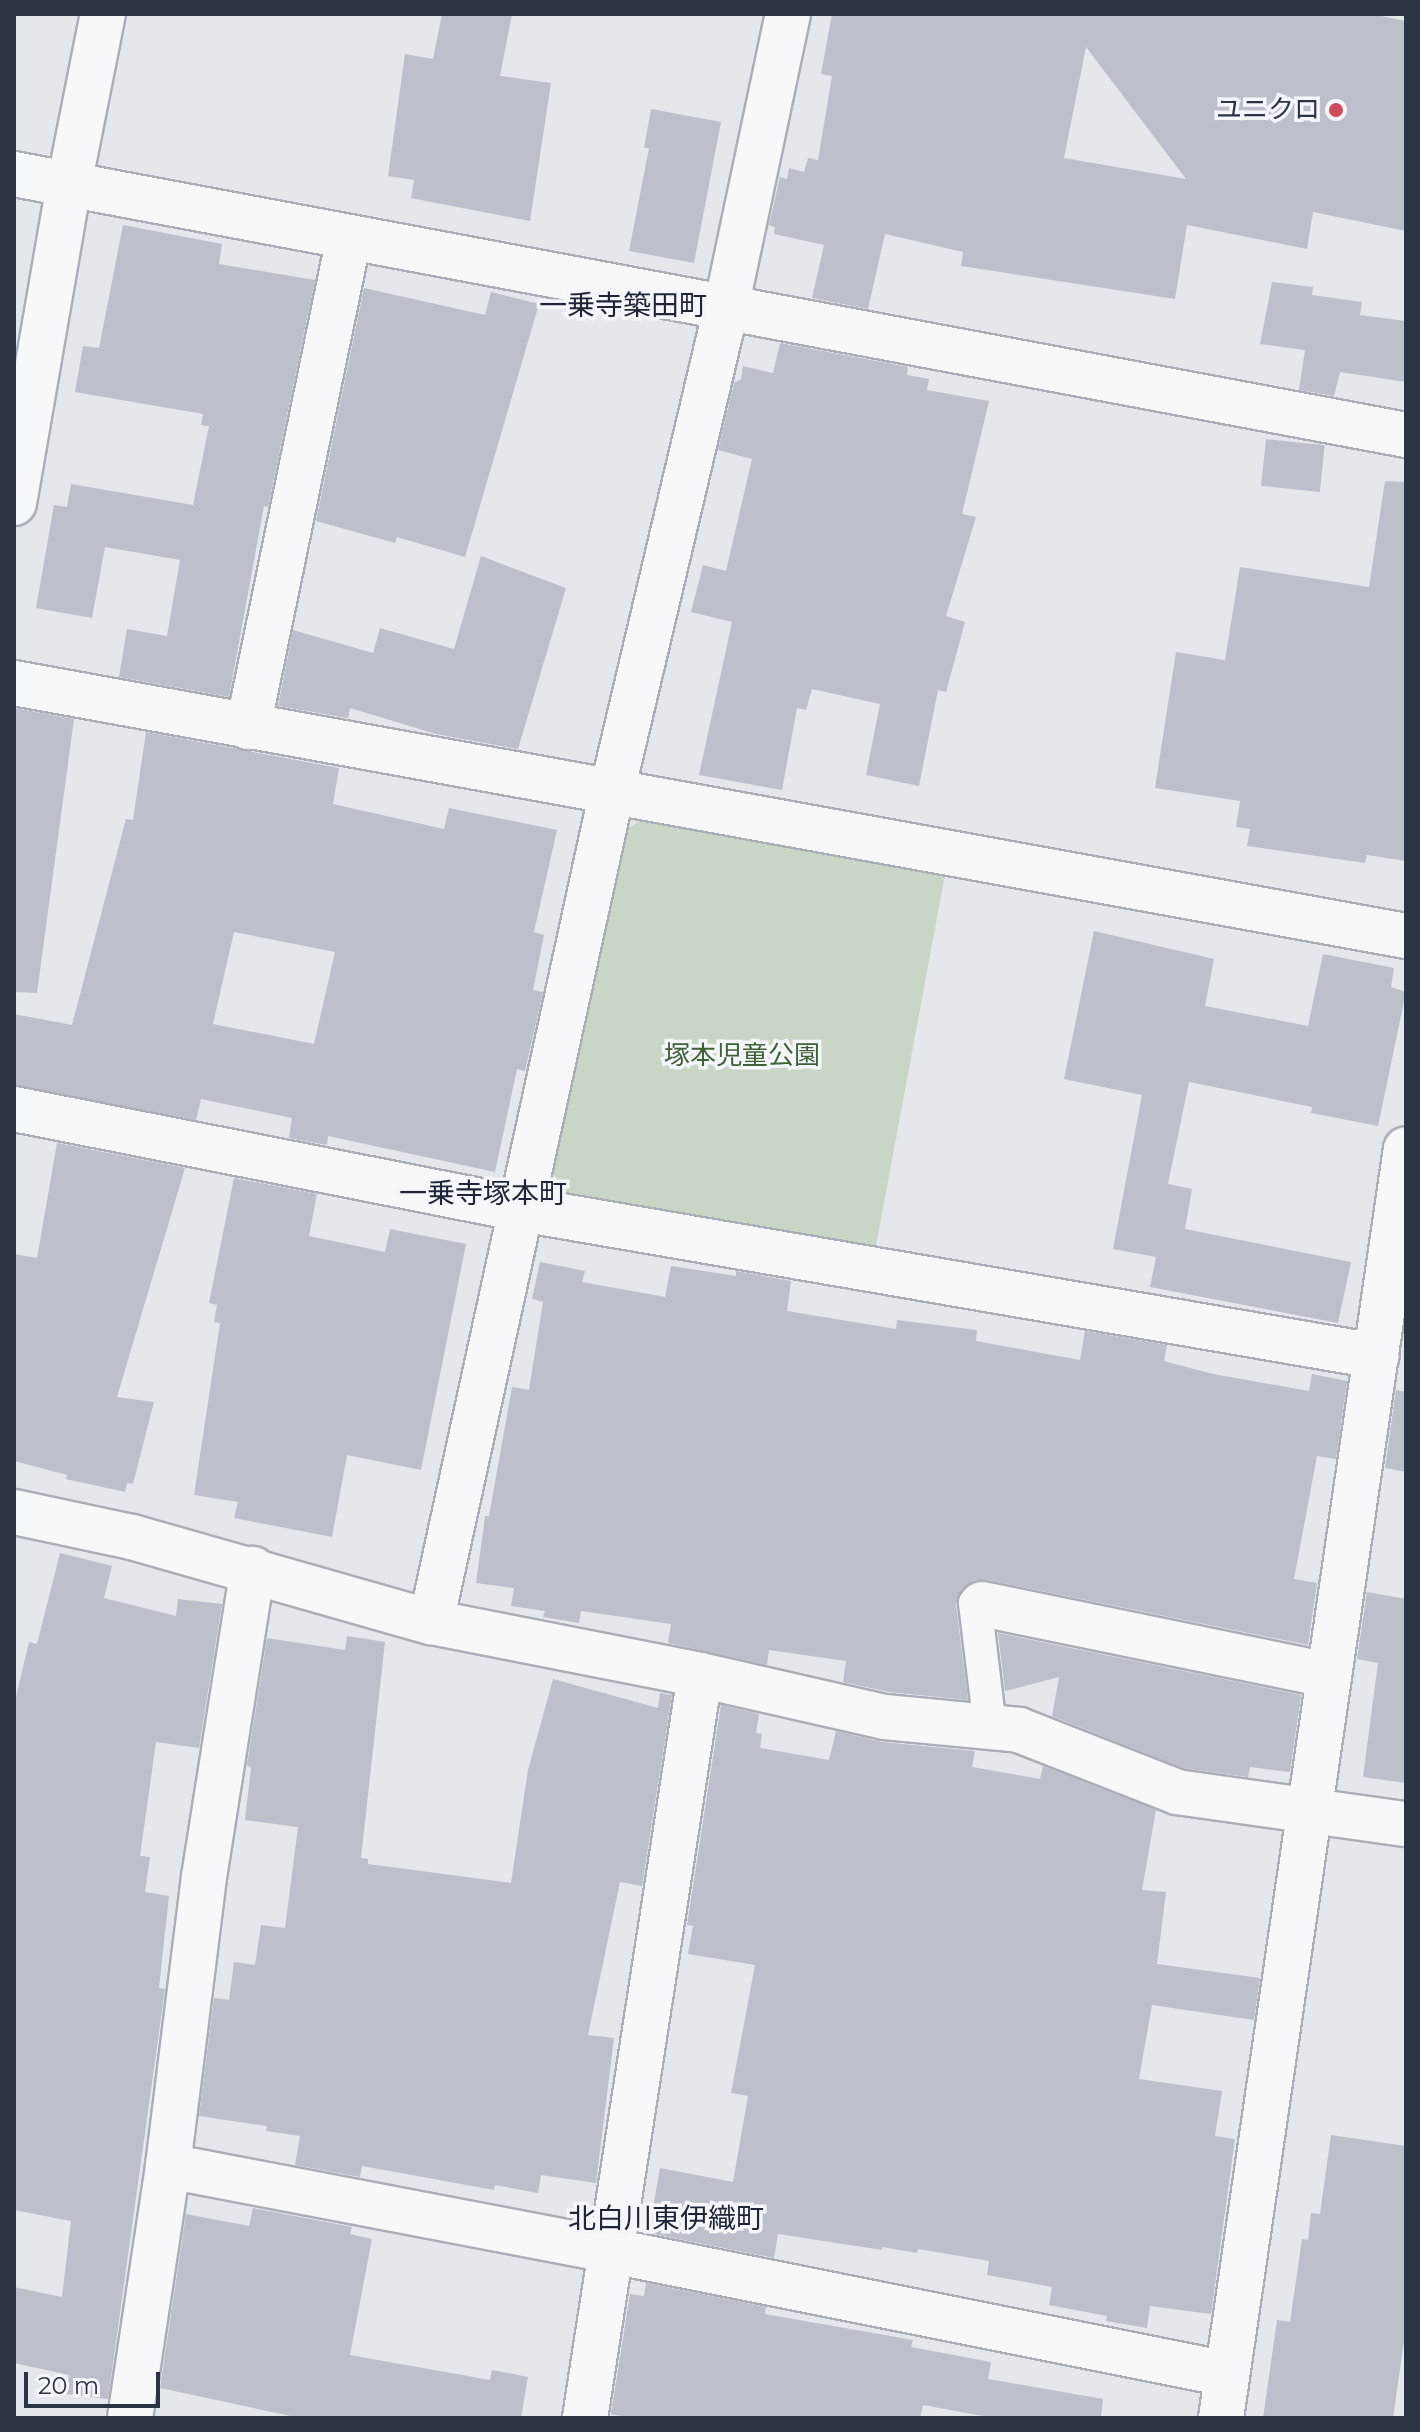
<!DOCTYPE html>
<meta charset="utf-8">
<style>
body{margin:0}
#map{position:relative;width:1420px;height:2432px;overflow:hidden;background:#e4e7ec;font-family:Montserrat,"Noto Sans JP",sans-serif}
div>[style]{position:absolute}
.green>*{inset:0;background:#c9d6c5}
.building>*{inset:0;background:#bbc0ca;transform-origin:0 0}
.roads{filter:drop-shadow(2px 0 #a9aeb7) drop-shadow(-2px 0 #a9aeb7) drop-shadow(0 2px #a9aeb7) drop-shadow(0 -2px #a9aeb7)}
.pedestrian>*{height:32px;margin:-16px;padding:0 16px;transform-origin:16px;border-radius:16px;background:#f7f8fa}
.minor>*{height:44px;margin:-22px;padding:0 22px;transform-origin:22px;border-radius:22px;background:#f7f8fa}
.tertiary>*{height:44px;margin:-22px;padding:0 22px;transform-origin:22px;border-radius:22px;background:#f7f8fa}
.dots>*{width:22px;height:22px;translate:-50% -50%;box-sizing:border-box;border:4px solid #f4f6f9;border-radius:50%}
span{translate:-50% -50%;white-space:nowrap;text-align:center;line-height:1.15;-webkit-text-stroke:7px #f4f6f9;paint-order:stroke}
.poi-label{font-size:26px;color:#2b3445}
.right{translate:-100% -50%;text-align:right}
.park-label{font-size:26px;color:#3f6138}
.neighbourhood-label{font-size:28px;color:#1d2536}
.frame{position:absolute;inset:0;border:16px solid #2b3445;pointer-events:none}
.scale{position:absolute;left:24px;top:2372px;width:136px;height:36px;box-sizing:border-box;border:4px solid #2b3445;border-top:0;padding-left:10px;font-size:24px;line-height:28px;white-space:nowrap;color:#2b3445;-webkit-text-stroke:6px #f4f6f9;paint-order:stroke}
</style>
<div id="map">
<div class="green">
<div style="clip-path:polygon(653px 813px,945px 875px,875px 1251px,565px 1194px,545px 1161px,623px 831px)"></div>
</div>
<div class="building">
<div style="clip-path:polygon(442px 14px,512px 14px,500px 76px,551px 83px,530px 221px,411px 198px,414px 180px,388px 176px,405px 54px,433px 59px)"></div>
<div style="clip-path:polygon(evenodd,832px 14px,1371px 14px,1406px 21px,1406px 231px,1313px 212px,1307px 249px,1187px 225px,1175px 299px,961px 266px,963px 252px,885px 234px,868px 309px,812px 298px,824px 245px,774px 234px,775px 227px,769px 225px,780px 177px,787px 179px,789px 168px,804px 172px,808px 158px,818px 160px,832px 76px,821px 74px,832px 14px,1086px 47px,1186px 179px,1064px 158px,1086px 47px)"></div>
<div style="clip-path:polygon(651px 109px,721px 122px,694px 263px,629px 251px,649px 148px,644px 148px)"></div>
<div style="clip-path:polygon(123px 225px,222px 244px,219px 264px,315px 280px,268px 507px,264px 506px,229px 697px,119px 677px,127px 629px,167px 636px,180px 560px,105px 547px,92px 618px,36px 608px,54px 505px,67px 507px,71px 484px,193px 505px,209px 426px,201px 425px,203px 414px,75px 392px,83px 346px,99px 348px)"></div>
<div style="clip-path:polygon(1272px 282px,1313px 287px,1312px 295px,1362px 302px,1360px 315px,1406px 321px,1406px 382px,1340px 372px,1334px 396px,1299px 390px,1305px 350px,1260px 344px)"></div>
<div style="clip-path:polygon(364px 288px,485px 315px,491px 292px,539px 304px,465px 557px,397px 537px,395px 543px,316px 521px)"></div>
<div style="clip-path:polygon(780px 343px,908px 367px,907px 375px,929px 379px,927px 390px,989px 401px,962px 514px,976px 517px,946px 616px,965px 622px,946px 692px,938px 690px,919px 786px,866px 775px,880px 704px,812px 689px,806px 710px,797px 708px,782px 790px,699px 775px,732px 622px,691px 612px,703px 565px,726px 571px,752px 459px,718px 450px,734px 383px,741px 379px,743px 366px,773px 373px)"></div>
<div style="left:1266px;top:439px;width:59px;height:47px;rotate:6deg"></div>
<div style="clip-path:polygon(1385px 481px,1406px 482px,1406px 861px,1367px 855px,1365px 863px,1247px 846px,1250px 829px,1236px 827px,1240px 801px,1155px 788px,1176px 652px,1225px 660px,1240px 567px,1369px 587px)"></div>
<div style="clip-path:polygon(481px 556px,566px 588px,518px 749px,436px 734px,350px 708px,348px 718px,278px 706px,293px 630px,373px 653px,380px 628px,454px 649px)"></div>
<div style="clip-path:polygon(14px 708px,74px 719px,37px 993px,14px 992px)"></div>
<div style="clip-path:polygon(evenodd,146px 732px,339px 768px,333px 804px,444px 829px,449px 808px,557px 830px,534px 932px,544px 935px,533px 990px,543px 992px,525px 1071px,517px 1069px,495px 1172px,328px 1136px,327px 1145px,289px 1138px,292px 1118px,201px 1099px,196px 1120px,14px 1085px,14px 1014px,72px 1025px,126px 819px,133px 820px,146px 732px,234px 932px,335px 952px,314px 1044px,213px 1024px,234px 932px)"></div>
<div style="clip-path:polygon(1094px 931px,1214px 959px,1205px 1006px,1308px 1026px,1323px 954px,1394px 968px,1391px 987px,1406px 992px,1378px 1126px,1311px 1113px,1312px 1107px,1189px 1082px,1168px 1184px,1192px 1189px,1185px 1229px,1351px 1262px,1338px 1323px,1150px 1287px,1156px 1257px,1113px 1249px,1142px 1095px,1064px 1079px)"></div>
<div style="clip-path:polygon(57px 1143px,185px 1168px,117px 1397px,154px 1402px,133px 1484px,127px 1483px,125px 1492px,66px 1479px,67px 1475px,14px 1461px,14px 1254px,37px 1258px)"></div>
<div style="clip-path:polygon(234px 1178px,317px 1194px,309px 1236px,385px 1252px,390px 1229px,466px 1244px,421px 1470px,347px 1455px,332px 1537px,234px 1518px,238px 1502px,194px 1495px,220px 1323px,214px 1322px,217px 1305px,209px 1303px)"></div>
<div style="clip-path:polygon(540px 1262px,585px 1271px,582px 1282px,665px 1297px,671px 1266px,736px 1276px,736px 1271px,791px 1281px,787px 1311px,896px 1329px,897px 1320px,977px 1330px,976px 1341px,1080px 1360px,1085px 1331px,1167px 1345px,1164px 1361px,1213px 1374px,1309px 1391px,1312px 1374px,1347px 1381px,1336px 1459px,1317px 1456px,1294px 1579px,1317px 1583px,1308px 1645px,987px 1580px,975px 1580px,961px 1590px,956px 1605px,968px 1700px,889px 1692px,843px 1682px,846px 1661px,769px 1650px,767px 1665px,668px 1643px,671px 1624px,581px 1611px,579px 1623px,543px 1617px,545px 1611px,511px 1606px,514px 1588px,476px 1583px,485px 1516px,489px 1516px,512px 1387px,529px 1390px,543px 1302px,532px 1299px)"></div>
<div style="clip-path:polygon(1396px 1390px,1406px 1392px,1406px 1472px,1385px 1468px)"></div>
<div style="clip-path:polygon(60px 1553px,112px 1566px,104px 1598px,176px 1616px,178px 1599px,222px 1604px,199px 1748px,156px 1742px,140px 1856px,150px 1857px,145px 1892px,169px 1896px,159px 1988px,165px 1989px,108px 2399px,66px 2394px,69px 2375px,14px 2363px,14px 2287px,62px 2297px,71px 2221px,14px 2210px,14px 1705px,29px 1642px,37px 1644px)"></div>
<div style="clip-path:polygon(1367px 1592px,1406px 1599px,1406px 1783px,1363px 1777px,1378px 1663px,1357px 1659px)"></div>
<div style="clip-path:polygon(998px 1633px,1301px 1695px,1290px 1772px,1250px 1767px,1248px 1777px,1183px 1768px,1052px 1716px,1059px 1677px,1005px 1691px)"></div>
<div style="clip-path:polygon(347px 1636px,385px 1642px,361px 1858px,368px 1859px,368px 1864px,511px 1883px,528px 1770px,553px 1679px,658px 1708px,660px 1693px,672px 1695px,642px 1886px,620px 1882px,588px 2035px,614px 2038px,596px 2183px,541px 2175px,538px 2193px,495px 2185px,494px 2190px,362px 2166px,360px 2177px,295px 2165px,300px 2136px,266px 2131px,267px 2126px,199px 2116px,214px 1998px,229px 2000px,234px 1962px,255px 1965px,261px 1925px,285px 1928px,298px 1827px,245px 1820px,251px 1768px,247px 1765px,267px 1638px,345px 1650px)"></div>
<div style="clip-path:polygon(721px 1705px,759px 1714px,756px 1733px,762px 1734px,760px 1748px,829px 1760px,836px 1731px,882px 1742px,975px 1751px,972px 1767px,1040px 1779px,1043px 1766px,1156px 1810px,1142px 1890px,1166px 1892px,1157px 1964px,1260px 1978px,1254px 2020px,1152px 2005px,1139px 2079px,1222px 2091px,1215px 2136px,1235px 2139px,1211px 2314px,1150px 2306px,1147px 2328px,1106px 2321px,1107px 2316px,1049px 2305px,1052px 2287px,987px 2275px,989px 2261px,918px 2249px,917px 2253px,882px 2247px,882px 2250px,778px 2234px,774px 2258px,654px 2234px,655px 2226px,650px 2225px,660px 2168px,733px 2182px,748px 2096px,731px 2093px,755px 1965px,688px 1954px,693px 1926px,687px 1925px)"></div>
<div style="clip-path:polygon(1331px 2135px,1406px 2146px,1406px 2327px,1393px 2418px,1263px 2418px,1277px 2320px,1290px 2322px,1302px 2239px,1308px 2240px,1311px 2213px,1320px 2214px)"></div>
<div style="clip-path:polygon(253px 2208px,352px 2227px,350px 2234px,372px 2239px,350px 2355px,490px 2380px,492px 2370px,528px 2377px,521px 2418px,300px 2418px,160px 2388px,186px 2214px,249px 2226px)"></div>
<div style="clip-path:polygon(646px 2283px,766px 2307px,765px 2314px,913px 2340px,911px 2347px,991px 2362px,988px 2379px,1103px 2399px,1101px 2418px,994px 2418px,923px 2405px,920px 2418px,632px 2418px,611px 2414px,630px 2294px,644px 2296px)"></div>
</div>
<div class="roads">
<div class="pedestrian">
<div style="left:982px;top:1604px;width:7px;rotate:-172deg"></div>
<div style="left:975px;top:1603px;width:125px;rotate:83.1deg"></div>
</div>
<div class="minor">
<div style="left:14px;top:174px;width:1416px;rotate:10.62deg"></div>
<div style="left:14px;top:683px;width:1415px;rotate:10.3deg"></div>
<div style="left:248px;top:727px;width:500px;rotate:-78.35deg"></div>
<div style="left:14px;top:1109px;width:517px;rotate:11.16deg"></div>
<div style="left:521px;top:1209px;width:868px;rotate:9.76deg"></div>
<div style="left:14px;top:1512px;width:121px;rotate:12deg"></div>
<div style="left:132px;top:1537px;width:311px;rotate:15.9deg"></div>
<div style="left:431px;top:1622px;width:274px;rotate:11.1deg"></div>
<div style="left:700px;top:1675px;width:190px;rotate:12.8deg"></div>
<div style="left:885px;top:1717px;width:135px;rotate:5.5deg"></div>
<div style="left:1019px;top:1730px;width:170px;rotate:21.4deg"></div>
<div style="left:1177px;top:1792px;width:231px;rotate:8deg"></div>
<div style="left:982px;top:1604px;width:354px;rotate:11.6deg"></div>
<div style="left:431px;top:1622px;width:850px;rotate:-77.71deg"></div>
<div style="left:612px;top:791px;width:496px;rotate:-76.7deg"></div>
<div style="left:726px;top:308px;width:300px;rotate:-78.1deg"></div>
<div style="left:168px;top:2166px;width:452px;rotate:10.8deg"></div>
<div style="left:612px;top:2251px;width:627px;rotate:11.31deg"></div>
<div style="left:130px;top:2418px;width:255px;rotate:-81.4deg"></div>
<div style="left:168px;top:2166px;width:291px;rotate:-82.9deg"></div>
<div style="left:204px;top:1877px;width:312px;rotate:-81deg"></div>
<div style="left:585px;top:2418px;width:752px;rotate:-81.2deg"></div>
<div style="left:1221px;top:2418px;width:1282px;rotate:-81.71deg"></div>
</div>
<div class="tertiary">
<div style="left:14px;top:503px;width:323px;rotate:-80.2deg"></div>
<div style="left:69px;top:185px;width:174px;rotate:-78.8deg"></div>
</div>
</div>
<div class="dots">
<div style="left:1336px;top:110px;background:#d1495b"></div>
</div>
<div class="poi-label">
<span class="right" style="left:1320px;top:110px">ユニクロ</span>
</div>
<div class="park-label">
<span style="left:742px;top:1056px">塚本児童公園</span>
</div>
<div class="neighbourhood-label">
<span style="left:623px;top:305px">一乗寺築田町</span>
<span style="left:483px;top:1193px">一乗寺塚本町</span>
<span style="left:666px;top:2218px">北白川東伊織町</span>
</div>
<div class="frame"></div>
<div class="scale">20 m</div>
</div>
